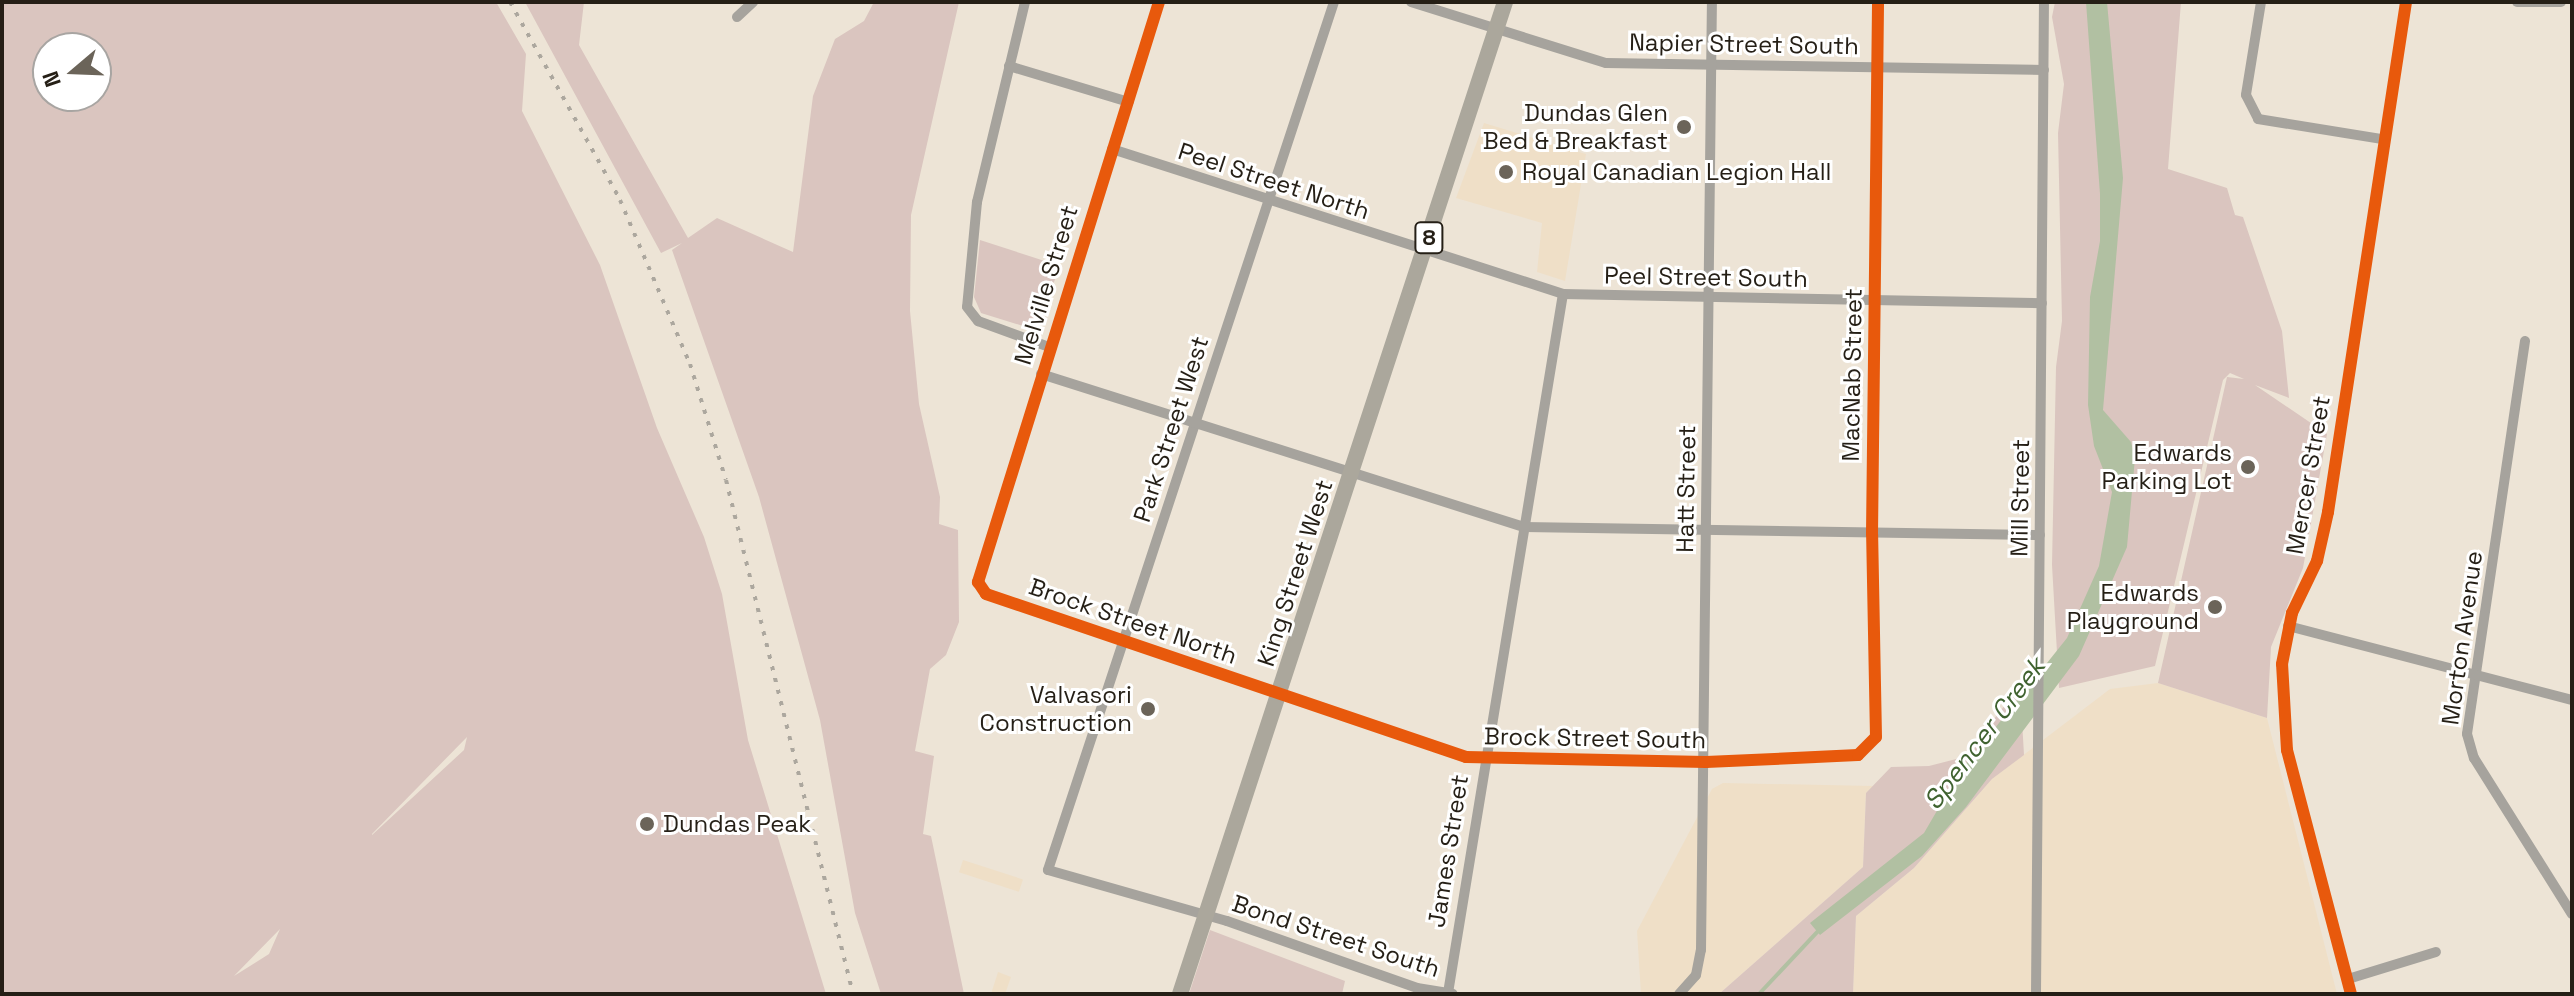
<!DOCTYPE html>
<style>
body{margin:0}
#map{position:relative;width:2574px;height:996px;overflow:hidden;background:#ede4d6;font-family:"Space Grotesk",sans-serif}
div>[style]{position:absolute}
.built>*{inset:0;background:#efdfc7;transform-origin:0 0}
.green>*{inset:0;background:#dac5bf}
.water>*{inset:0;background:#b1c0a2}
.stream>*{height:4px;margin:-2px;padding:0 2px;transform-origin:2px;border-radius:2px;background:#b1c0a2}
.street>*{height:10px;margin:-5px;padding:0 5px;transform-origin:5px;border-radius:5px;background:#a6a39d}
.primary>*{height:16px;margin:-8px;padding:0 8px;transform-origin:8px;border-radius:8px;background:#aba79c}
.rail>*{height:4px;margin-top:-2px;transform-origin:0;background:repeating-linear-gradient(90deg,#aca79e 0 4px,transparent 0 12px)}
.cycleway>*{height:12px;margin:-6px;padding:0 6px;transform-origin:6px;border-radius:6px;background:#e8590c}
.dots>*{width:22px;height:22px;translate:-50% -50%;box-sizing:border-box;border:4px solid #fff;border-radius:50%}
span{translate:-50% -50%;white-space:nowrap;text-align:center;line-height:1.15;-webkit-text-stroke:6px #fff;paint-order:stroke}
.shield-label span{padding:2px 6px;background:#fff;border:2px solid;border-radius:6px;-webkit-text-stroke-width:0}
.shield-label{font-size:22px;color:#251f16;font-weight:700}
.street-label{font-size:24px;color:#251f16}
.poi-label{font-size:24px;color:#251f16}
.right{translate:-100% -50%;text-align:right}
.left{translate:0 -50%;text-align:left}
.water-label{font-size:26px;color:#3f622f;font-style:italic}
.frame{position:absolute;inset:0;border:4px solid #251f16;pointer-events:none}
.north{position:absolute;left:32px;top:32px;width:80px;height:80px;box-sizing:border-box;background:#fff;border:2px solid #a8a5a2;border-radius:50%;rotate:251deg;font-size:22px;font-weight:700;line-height:32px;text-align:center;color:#251f16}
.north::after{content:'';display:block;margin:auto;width:28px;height:36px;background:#6b6459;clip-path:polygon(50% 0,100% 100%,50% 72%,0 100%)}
</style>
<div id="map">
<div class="built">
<div style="clip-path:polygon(1484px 123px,1586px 154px,1565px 281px,1537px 272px,1542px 223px,1456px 198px)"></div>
<div style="clip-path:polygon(2158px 683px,2267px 718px,2337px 994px,1853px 994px,1856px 916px,1914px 868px,1992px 779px,2110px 689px)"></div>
<div style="clip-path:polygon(1723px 783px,1873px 786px,1866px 793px,1863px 867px,1719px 994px,1641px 994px,1637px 931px,1712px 789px)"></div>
<div style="left:963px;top:860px;width:63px;height:13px;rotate:18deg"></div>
<div style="clip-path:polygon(998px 972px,1011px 977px,1005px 994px,991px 994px)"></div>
</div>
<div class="green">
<div style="clip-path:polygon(evenodd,2px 2px,496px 2px,526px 54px,522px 111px,600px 265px,657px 428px,704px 537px,722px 594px,748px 740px,826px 994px,2px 994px,2px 2px,48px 48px,96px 48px,96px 96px,48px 96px,48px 48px,2px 2px,467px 737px,464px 750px,372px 835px,372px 834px,467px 737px,2px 2px,280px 929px,269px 954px,234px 976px,280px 929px)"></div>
<div style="clip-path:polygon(525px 2px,584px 2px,579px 45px,688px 238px,717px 218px,793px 252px,813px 96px,835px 39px,864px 21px,874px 2px,959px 2px,911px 215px,910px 311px,919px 404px,940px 497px,939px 524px,958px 530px,959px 622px,946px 655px,930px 669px,915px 751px,934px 756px,923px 834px,931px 836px,964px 994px,881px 994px,855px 913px,820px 720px,759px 497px,672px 250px,682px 243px,661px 253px)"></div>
<div style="clip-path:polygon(2055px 2px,2181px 2px,2168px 169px,2227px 188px,2235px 215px,2243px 217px,2282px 331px,2289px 398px,2255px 385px,2327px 434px,2303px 568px,2271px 647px,2267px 718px,2158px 683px,2227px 377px,2244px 379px,2230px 373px,2223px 380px,2155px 666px,2059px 688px,2052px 565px,2056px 367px,2062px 321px,2058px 133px,2064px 84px,2052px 17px)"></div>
<div style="clip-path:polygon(980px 240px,1060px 266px,1036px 330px,981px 313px,974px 297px)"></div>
<div style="clip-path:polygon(2020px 686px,2024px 755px,1992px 779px,1914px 868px,1856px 916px,1853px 994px,1719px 994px,1863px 867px,1866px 793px,1891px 767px,1929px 766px,1964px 757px)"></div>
<div style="clip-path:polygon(1210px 930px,1345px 981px,1342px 994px,1189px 994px)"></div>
</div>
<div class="water">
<div style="clip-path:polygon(2086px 2px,2107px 2px,2123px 178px,2103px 410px,2131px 442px,2135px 458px,2127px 547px,2079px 656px,1966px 807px,1922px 856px,1820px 935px,1810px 923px,1924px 833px,1959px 773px,2067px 638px,2099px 566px,2112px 492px,2094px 446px,2088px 405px,2090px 297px,2100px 241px,2100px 194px)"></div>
</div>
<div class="stream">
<div style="left:1759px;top:994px;width:88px;rotate:-46.8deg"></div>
</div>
<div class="street">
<div style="left:1025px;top:2px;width:206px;rotate:103.5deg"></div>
<div style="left:977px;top:202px;width:105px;rotate:95.4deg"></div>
<div style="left:967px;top:307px;width:18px;rotate:52deg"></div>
<div style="left:978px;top:321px;width:76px;rotate:20.1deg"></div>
<div style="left:1159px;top:2px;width:608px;rotate:107.33deg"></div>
<div style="left:978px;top:582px;width:14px;rotate:56deg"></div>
<div style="left:986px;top:594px;width:507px;rotate:18.76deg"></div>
<div style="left:1466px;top:757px;width:240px;rotate:1.2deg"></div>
<div style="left:1706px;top:762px;width:152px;rotate:-2.6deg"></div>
<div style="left:1858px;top:755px;width:25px;rotate:-45deg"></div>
<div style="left:1876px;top:737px;width:203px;rotate:-91.1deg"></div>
<div style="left:1872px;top:534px;width:532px;rotate:-89.35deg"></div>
<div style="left:1334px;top:2px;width:914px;rotate:108.24deg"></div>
<div style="left:1048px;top:870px;width:186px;rotate:15.9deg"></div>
<div style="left:1227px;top:921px;width:201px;rotate:19.4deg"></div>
<div style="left:1417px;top:988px;width:36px;rotate:9deg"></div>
<div style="left:1411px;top:2px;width:204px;rotate:17.4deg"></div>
<div style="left:1606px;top:63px;width:438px;rotate:0.9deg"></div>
<div style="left:2261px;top:2px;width:94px;rotate:99.2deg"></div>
<div style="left:2246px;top:95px;width:27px;rotate:63deg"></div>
<div style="left:2258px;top:119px;width:126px;rotate:9.2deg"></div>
<div style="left:2517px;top:2px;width:44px"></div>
<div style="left:737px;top:17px;width:22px;rotate:-43deg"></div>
<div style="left:1009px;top:66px;width:125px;rotate:16.7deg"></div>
<div style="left:1112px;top:149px;width:474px;rotate:17.8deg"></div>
<div style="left:1563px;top:294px;width:479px;rotate:1.1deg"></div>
<div style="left:2525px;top:341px;width:397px;rotate:98.4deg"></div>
<div style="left:2467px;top:734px;width:25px;rotate:74deg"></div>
<div style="left:2474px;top:758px;width:184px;rotate:57.9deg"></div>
<div style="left:1041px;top:374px;width:507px;rotate:17.58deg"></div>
<div style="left:1524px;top:527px;width:516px;rotate:0.89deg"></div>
<div style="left:2288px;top:626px;width:293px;rotate:14.6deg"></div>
<div style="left:2348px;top:979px;width:92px;rotate:-17.1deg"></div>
<div style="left:1448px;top:993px;width:708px;rotate:-80.66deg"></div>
<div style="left:1679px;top:994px;width:25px;rotate:-48deg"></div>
<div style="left:1696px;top:975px;width:25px;rotate:-79deg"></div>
<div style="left:1701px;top:950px;width:948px;rotate:-89.34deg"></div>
<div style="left:2036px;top:994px;width:992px;rotate:-89.54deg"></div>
<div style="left:2351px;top:994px;width:252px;rotate:-104.7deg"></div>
<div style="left:2287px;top:750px;width:86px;rotate:-93.3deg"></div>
<div style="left:2282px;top:664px;width:52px;rotate:-78.9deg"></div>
<div style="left:2292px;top:613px;width:58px;rotate:-64.3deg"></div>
<div style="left:2317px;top:561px;width:50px;rotate:-77.3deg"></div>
<div style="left:2328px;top:512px;width:516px;rotate:-81.3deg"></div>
</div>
<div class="primary">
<div style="left:1180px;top:994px;width:1044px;rotate:-71.86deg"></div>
</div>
<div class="rail">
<div style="left:510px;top:2px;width:227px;rotate:60.9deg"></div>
<div style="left:620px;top:200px;width:178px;rotate:66.9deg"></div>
<div style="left:690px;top:364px;width:121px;rotate:72.8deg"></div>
<div style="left:726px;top:480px;width:529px;rotate:76.12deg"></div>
</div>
<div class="cycleway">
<div style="left:1159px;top:2px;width:608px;rotate:107.33deg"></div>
<div style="left:978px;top:582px;width:14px;rotate:56deg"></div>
<div style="left:986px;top:594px;width:507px;rotate:18.76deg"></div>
<div style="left:1466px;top:757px;width:240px;rotate:1.2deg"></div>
<div style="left:1706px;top:762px;width:152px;rotate:-2.6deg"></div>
<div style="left:1858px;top:755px;width:25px;rotate:-45deg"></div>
<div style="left:1876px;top:737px;width:203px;rotate:-91.1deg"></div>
<div style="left:1872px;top:534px;width:532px;rotate:-89.35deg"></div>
<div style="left:2351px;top:994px;width:252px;rotate:-104.7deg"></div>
<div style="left:2287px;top:750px;width:86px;rotate:-93.3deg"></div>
<div style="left:2282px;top:664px;width:52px;rotate:-78.9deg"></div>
<div style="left:2292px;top:613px;width:58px;rotate:-64.3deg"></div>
<div style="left:2317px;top:561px;width:50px;rotate:-77.3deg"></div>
<div style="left:2328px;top:512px;width:516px;rotate:-81.3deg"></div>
</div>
<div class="dots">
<div style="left:1684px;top:127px;background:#6b6459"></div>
<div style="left:1506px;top:172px;background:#6b6459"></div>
<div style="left:2248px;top:467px;background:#6b6459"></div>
<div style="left:2215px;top:607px;background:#6b6459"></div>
<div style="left:1148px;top:709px;background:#6b6459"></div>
<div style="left:647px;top:824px;background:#6b6459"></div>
</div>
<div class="shield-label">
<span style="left:1429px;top:238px">8</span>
</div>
<div class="street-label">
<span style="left:1744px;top:44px;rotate:1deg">Napier Street South</span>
<span style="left:1274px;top:181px;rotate:18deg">Peel Street North</span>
<span style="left:1706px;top:277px;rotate:1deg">Peel Street South</span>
<span style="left:1046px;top:285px;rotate:-73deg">Melville Street</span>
<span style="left:1852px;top:375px;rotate:-89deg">MacNab Street</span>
<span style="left:1171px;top:429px;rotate:-72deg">Park Street West</span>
<span style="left:2308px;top:475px;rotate:-80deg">Mercer Street</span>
<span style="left:1686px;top:489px;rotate:-89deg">Hatt Street</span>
<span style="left:2020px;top:498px;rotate:-89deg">Mill Street</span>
<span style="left:1295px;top:573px;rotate:-72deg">King Street West</span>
<span style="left:1133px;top:621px;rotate:19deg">Brock Street North</span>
<span style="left:2462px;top:638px;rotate:-82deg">Morton Avenue</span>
<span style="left:1595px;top:738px;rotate:1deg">Brock Street South</span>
<span style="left:1448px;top:851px;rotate:-81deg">James Street</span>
<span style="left:1336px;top:936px;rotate:18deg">Bond Street South</span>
</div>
<div class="poi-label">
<span class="right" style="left:1668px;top:127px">Dundas Glen<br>Bed &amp; Breakfast</span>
<span class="left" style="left:1522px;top:172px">Royal Canadian Legion Hall</span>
<span class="right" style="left:2232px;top:467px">Edwards<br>Parking Lot</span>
<span class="right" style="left:2199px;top:607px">Edwards<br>Playground</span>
<span class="right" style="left:1132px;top:709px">Valvasori<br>Construction</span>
<span class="left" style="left:663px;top:824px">Dundas Peak</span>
</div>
<div class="water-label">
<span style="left:1985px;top:734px;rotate:-53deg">Spencer Creek</span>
</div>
<div class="frame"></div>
<div class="north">N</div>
</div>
